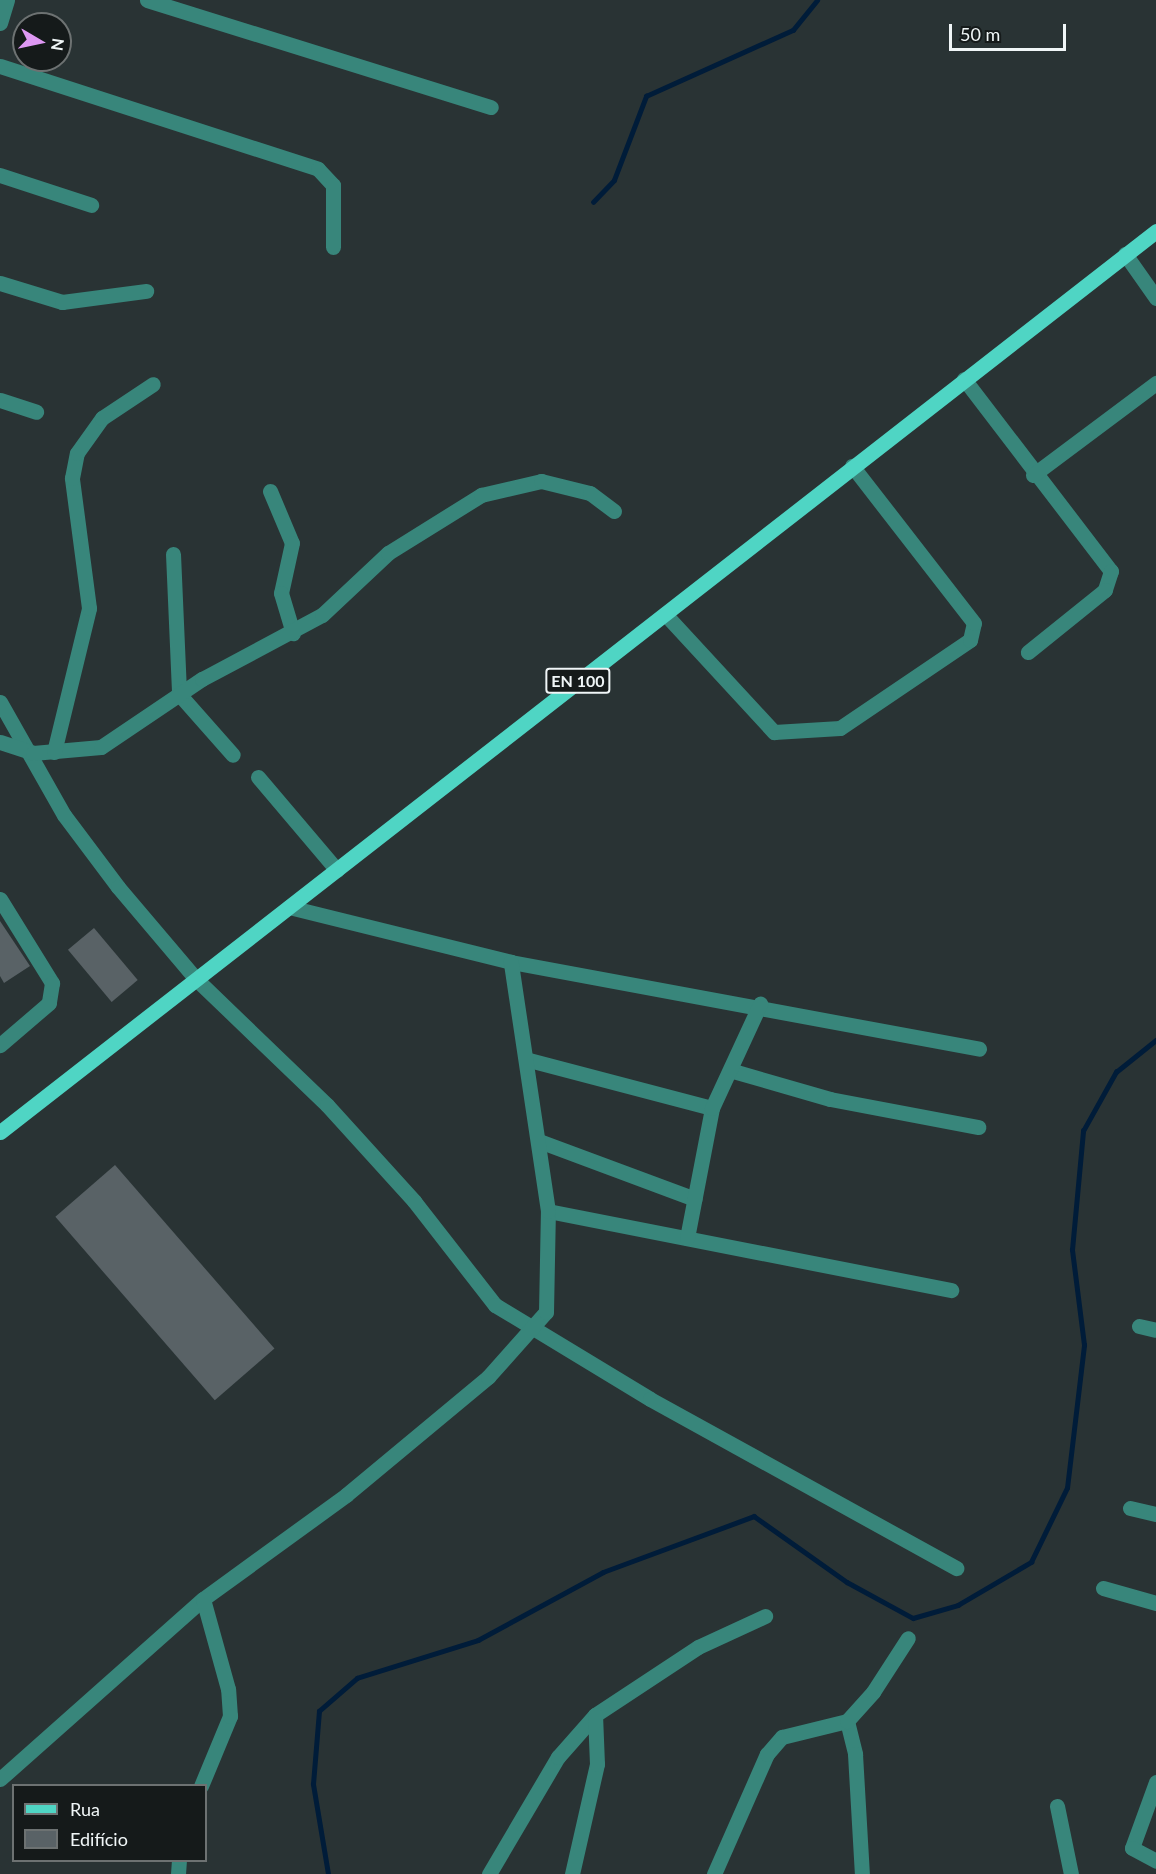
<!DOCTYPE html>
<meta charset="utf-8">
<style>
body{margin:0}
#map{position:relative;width:1156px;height:1874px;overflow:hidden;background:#293334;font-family:Lato,sans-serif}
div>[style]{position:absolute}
.stream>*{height:4.5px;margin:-2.25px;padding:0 2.25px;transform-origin:2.25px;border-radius:2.25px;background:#001c39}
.building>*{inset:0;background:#596266;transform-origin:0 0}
.minor>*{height:15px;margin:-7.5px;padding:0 7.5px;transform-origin:7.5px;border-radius:7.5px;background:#38867b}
.major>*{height:15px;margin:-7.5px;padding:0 7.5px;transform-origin:7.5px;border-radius:7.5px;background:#4fd5c4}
span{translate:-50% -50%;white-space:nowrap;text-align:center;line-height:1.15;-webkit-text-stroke:4.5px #151a1a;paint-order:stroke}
.shield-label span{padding:2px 4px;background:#151a1a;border:2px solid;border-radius:4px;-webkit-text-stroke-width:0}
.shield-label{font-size:16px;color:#f0f6f7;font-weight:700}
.legend{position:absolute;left:12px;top:1784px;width:195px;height:78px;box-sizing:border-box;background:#151a1a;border:2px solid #6d7272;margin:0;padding:8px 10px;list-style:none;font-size:18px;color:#f0f6f7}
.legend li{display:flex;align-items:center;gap:12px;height:30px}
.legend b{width:30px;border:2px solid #6d7272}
.north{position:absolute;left:12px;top:12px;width:60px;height:60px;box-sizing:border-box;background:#151a1a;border:2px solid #6d7272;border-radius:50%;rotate:99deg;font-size:16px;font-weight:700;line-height:24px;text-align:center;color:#f0f6f7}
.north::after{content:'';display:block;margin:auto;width:21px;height:27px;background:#de98f3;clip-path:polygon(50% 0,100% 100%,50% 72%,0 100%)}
.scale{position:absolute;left:949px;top:24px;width:117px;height:27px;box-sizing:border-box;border:3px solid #f0f6f7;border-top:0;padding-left:8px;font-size:18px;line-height:21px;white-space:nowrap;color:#f0f6f7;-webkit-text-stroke:4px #151a1a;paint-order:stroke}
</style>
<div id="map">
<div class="stream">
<div style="left:593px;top:202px;width:30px;rotate:-46deg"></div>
<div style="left:614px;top:180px;width:90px;rotate:-69.1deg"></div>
<div style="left:646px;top:96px;width:161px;rotate:-24.2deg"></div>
<div style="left:793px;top:30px;width:38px;rotate:-51deg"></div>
<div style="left:328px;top:1874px;width:91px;rotate:-99.5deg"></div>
<div style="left:313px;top:1784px;width:73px;rotate:-85.3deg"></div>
<div style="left:319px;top:1711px;width:50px;rotate:-41deg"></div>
<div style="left:357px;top:1678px;width:127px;rotate:-17.4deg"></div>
<div style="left:478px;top:1640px;width:142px;rotate:-28.5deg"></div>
<div style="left:603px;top:1572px;width:161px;rotate:-20.3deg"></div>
<div style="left:754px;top:1516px;width:114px;rotate:35.4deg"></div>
<div style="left:847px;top:1582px;width:75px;rotate:28.6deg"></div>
<div style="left:913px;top:1618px;width:47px;rotate:-16.1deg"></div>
<div style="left:958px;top:1605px;width:85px;rotate:-30.5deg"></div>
<div style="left:1031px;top:1562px;width:82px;rotate:-64.1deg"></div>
<div style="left:1067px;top:1488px;width:144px;rotate:-83.2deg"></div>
<div style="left:1084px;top:1345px;width:96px;rotate:-97.2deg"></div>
<div style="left:1072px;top:1250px;width:120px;rotate:-84.7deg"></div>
<div style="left:1083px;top:1131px;width:68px;rotate:-60.8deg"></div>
<div style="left:1116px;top:1072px;width:51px;rotate:-38.7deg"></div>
</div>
<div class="building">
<div style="clip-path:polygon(0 921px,30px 966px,4px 983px,0 976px)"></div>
<div style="left:94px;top:928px;width:68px;height:34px;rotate:50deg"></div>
<div style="left:115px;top:1165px;width:243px;height:79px;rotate:49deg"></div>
</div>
<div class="minor">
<div style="left:147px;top:0;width:360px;rotate:17.3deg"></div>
<div style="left:0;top:23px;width:24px;rotate:-73deg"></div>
<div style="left:0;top:66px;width:334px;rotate:17.9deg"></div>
<div style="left:318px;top:169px;width:22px;rotate:47deg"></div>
<div style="left:333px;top:185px;width:62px;rotate:90deg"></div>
<div style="left:0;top:175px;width:96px;rotate:18.2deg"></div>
<div style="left:1125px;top:254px;width:54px;rotate:54.8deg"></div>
<div style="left:0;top:283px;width:65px;rotate:17deg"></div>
<div style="left:62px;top:302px;width:85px;rotate:-7.5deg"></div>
<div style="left:964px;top:379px;width:242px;rotate:52.6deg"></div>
<div style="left:1111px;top:571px;width:20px;rotate:108deg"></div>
<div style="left:1105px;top:590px;width:99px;rotate:141.2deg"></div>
<div style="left:0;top:400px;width:38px;rotate:18deg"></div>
<div style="left:1033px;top:475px;width:154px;rotate:-36.8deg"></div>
<div style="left:270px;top:491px;width:56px;rotate:67.1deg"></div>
<div style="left:292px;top:543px;width:51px;rotate:102.4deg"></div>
<div style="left:281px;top:593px;width:42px;rotate:73.3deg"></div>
<div style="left:173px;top:554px;width:140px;rotate:87.5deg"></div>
<div style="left:179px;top:694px;width:81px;rotate:48.5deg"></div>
<div style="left:665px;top:614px;width:161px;rotate:47.3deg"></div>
<div style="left:774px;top:732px;width:66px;rotate:-3.5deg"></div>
<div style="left:840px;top:728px;width:157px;rotate:-34.1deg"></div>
<div style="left:970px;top:640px;width:17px;rotate:-77deg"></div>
<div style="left:974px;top:623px;width:199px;rotate:-127.8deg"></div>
<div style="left:0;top:702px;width:130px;rotate:60.5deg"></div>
<div style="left:64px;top:815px;width:90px;rotate:53.1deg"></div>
<div style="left:118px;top:887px;width:121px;rotate:49.7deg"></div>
<div style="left:196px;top:979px;width:182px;rotate:43.9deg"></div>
<div style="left:327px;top:1105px;width:130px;rotate:47.8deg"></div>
<div style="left:414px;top:1201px;width:132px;rotate:52.1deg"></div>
<div style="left:495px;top:1305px;width:181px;rotate:31.2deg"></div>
<div style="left:650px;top:1399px;width:350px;rotate:28.9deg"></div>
<div style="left:0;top:742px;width:35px;rotate:18deg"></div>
<div style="left:33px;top:753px;width:68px;rotate:-5deg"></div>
<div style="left:101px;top:747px;width:122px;rotate:-34deg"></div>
<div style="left:202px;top:679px;width:136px;rotate:-28.1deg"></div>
<div style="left:322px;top:615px;width:91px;rotate:-43.2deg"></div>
<div style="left:388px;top:553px;width:110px;rotate:-31.9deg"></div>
<div style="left:481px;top:495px;width:62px;rotate:-13.1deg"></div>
<div style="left:541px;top:481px;width:50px;rotate:13.8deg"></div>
<div style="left:590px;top:493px;width:30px;rotate:37deg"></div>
<div style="left:54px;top:752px;width:148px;rotate:-76.3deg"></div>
<div style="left:89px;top:608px;width:131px;rotate:-97.5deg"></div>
<div style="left:72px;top:478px;width:25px;rotate:-79deg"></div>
<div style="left:77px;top:453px;width:43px;rotate:-54.5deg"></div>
<div style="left:102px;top:418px;width:61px;rotate:-33.7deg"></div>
<div style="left:258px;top:777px;width:122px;rotate:49.7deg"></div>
<div style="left:0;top:899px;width:99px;rotate:58.2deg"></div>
<div style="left:52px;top:983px;width:20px;rotate:99deg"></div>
<div style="left:49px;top:1003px;width:65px;rotate:139.4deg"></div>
<div style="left:289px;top:907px;width:229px;rotate:13.9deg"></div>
<div style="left:511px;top:962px;width:476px;rotate:10.5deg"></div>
<div style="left:529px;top:1060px;width:189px;rotate:14.7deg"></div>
<div style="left:733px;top:1071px;width:101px;rotate:16.1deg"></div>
<div style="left:830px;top:1099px;width:151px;rotate:10.7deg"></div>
<div style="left:539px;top:1141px;width:166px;rotate:20.4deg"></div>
<div style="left:548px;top:1211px;width:411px;rotate:11.1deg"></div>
<div style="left:687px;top:1238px;width:132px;rotate:-79.1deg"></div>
<div style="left:712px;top:1108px;width:115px;rotate:-65.2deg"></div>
<div style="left:1139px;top:1326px;width:17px;rotate:13deg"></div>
<div style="left:1130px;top:1508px;width:27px;rotate:13deg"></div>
<div style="left:1103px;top:1588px;width:55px;rotate:15.8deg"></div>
<div style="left:847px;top:1721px;width:34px;rotate:76deg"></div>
<div style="left:855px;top:1754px;width:120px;rotate:86.7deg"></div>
<div style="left:0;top:1779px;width:271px;rotate:-41.6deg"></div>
<div style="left:203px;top:1599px;width:177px;rotate:-36deg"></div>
<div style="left:346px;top:1495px;width:185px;rotate:-39.7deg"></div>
<div style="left:488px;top:1377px;width:87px;rotate:-48.3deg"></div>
<div style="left:546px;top:1312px;width:101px;rotate:-88.9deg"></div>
<div style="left:548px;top:1211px;width:252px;rotate:-98.5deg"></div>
<div style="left:1156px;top:1782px;width:70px;rotate:110deg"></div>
<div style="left:1132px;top:1848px;width:27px;rotate:28deg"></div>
<div style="left:201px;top:1786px;width:76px;rotate:-67.5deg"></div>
<div style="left:230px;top:1716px;width:27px;rotate:-94deg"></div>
<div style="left:228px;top:1689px;width:93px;rotate:-105.5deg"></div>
<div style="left:1057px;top:1806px;width:69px;rotate:78.4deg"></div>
<div style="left:178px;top:1874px;width:14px;rotate:-86deg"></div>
<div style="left:489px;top:1874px;width:136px;rotate:-59.5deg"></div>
<div style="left:558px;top:1757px;width:56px;rotate:-48.6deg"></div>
<div style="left:595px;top:1715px;width:123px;rotate:-33.4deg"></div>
<div style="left:698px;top:1647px;width:74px;rotate:-24.8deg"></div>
<div style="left:572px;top:1874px;width:113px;rotate:-77.2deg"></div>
<div style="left:597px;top:1764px;width:49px;rotate:-92.3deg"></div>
<div style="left:714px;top:1874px;width:131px;rotate:-66.2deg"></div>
<div style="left:767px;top:1754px;width:23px;rotate:-49deg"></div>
<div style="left:782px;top:1737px;width:67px;rotate:-13.8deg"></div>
<div style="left:847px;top:1721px;width:39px;rotate:-48deg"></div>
<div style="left:873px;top:1692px;width:64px;rotate:-57.1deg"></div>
</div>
<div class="major">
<div style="left:0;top:1132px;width:1466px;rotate:-37.93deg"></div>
</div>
<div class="shield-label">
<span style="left:578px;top:681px">EN 100</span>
</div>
<ul class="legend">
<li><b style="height:8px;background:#4fd5c4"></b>Rua</li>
<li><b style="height:16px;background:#596266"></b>Edifício</li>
</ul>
<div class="north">N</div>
<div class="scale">50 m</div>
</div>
